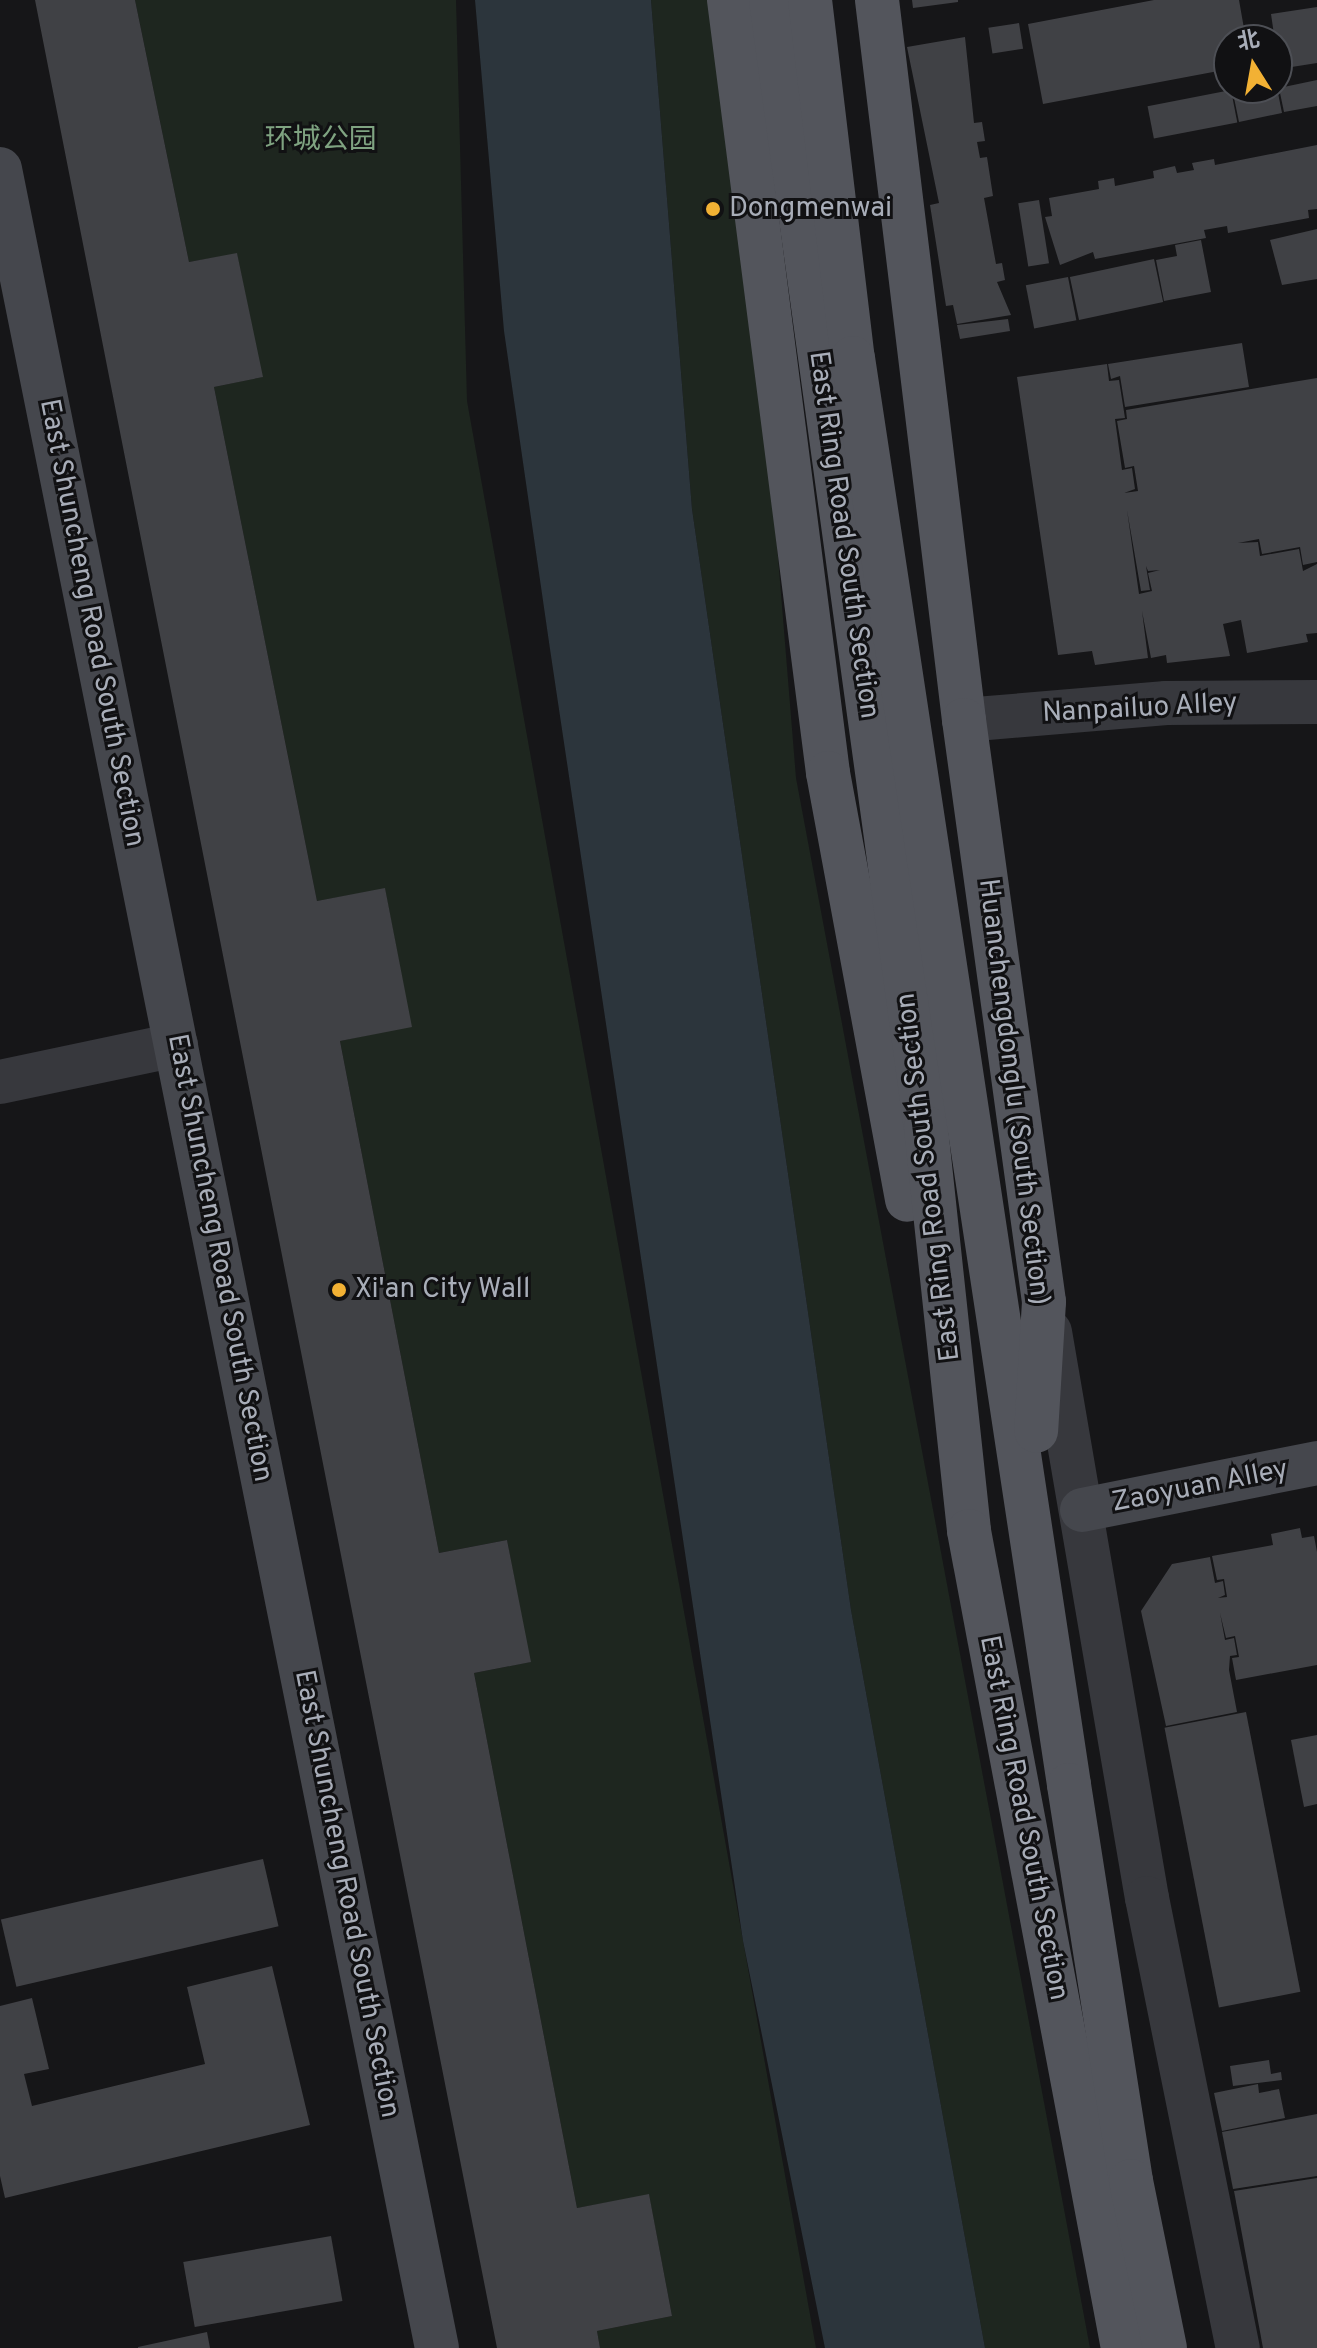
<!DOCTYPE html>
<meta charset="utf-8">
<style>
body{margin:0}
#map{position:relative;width:1317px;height:2348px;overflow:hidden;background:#161618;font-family:Overpass,"Noto Sans SC",sans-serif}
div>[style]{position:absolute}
.green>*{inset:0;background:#1e261f}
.water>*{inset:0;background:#2c353c}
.building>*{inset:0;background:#404145;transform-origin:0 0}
.street>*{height:44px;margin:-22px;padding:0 22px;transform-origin:22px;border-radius:22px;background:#37383d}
.secondary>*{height:44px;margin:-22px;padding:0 22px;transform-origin:22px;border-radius:22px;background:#45474d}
.primary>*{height:44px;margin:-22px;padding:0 22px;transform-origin:22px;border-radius:22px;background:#53555c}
.dots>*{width:22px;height:22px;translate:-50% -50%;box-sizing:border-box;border:4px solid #111113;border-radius:50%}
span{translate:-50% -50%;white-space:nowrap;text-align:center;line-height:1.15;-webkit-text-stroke:6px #111113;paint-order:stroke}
.park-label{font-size:28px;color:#7fa381}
.poi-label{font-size:28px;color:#a8adb8}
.left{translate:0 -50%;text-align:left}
.street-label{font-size:28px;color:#a8adb8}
.north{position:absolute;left:1213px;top:24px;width:80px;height:80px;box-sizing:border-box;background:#111113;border:2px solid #4d4f55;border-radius:50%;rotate:349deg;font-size:22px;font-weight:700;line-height:32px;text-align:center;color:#a8adb8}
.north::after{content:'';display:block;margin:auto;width:28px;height:36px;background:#f2b134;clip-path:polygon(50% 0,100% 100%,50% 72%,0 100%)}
</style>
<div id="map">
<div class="green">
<div style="clip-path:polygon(135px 0,456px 0,467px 401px,816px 2348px,600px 2348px,597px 2331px,672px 2316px,649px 2195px,577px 2208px,474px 1673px,530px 1662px,507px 1540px,439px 1553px,340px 1041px,411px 1026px,385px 889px,317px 901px,214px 387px,262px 377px,237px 254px,189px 262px)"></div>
<div style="clip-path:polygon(651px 0,715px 0,775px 520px,796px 778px,1090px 2348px,985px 2348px,851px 1610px,692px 509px)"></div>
</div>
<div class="water">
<div style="clip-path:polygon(475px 0,651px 0,692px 509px,851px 1610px,985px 2348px,825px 2348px,743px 1941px,550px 649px,504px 331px)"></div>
</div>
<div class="building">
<div style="clip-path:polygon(35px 0,135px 0,189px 262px,237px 253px,263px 377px,214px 387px,317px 901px,385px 888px,412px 1027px,340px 1041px,439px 1553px,507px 1540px,531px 1662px,474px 1673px,577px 2208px,649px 2194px,672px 2316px,597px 2331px,600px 2348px,497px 2348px)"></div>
<div style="clip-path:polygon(912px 0,958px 0,958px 2px,913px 8px)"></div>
<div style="clip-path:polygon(1154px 0,1239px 0,1246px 40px,1229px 40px,1229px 69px,1043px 104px,1028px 24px)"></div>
<div style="clip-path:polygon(1317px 7px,1317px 63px,1279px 69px,1271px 14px)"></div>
<div style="left:1019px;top:23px;width:26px;height:31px;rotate:81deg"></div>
<div style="clip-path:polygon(965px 37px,974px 123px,982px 122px,985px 141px,977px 142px,980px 158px,987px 157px,993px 196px,984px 198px,996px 264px,1002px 263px,1005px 280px,997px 282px,1011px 315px,957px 324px,953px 305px,946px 306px,930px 205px,939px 203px,907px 47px)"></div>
<div style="clip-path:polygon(1317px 80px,1317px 106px,1284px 112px,1279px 88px)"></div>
<div style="clip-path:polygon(1277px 88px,1282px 113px,1239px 122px,1232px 88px)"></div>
<div style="left:1231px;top:90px;width:33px;height:85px;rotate:79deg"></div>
<div style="clip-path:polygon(1317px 145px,1317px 209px,1308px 210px,1309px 218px,1228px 233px,1227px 226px,1204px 230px,1206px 238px,1095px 259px,1093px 252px,1060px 265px,1045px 217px,1052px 216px,1049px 198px,1099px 189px,1098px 181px,1114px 178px,1115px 186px,1154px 178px,1153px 171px,1175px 166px,1177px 173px,1194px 170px,1192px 163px,1214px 159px,1215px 165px)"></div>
<div style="left:1039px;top:200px;width:64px;height:21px;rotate:81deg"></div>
<div style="clip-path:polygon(1317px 229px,1317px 279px,1282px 285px,1270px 240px)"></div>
<div style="clip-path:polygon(1201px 240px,1211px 292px,1164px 301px,1156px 260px,1177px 256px,1175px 245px)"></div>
<div style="left:1154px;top:259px;width:44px;height:86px;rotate:78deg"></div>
<div style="left:1068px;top:277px;width:44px;height:43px;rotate:79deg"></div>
<div style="clip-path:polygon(1008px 319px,1010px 331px,960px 339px,957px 325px)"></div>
<div style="clip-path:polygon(1242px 343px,1249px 387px,1125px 407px,1120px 376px,1111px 379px,1108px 364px)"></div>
<div style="clip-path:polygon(evenodd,1107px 364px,1109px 381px,1119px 380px,1125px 418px,1115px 419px,1122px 470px,1132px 468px,1135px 489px,1124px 493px,1138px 491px,1134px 466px,1125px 468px,1117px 421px,1127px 419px,1126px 410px,1317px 378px,1317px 562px,1303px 565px,1300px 547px,1262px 554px,1259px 539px,1238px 543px,1258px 542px,1260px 556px,1299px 549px,1303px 571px,1317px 564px,1317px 633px,1306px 634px,1308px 642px,1247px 653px,1241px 620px,1223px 624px,1230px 656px,1167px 663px,1166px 655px,1151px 658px,1142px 611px,1148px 658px,1095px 665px,1092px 651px,1058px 655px,1017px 377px,1107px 364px,1127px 510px,1141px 591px,1150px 590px,1146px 566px,1148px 571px,1160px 570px,1148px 573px,1152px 591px,1139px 594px,1127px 510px)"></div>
<div style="clip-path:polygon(1300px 1528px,1302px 1538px,1314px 1536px,1317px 1552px,1317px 1665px,1236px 1680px,1232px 1658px,1239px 1657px,1235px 1636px,1226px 1638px,1220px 1613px,1225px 1640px,1234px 1638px,1237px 1655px,1230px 1656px,1229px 1670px,1237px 1712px,1166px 1726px,1141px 1611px,1172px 1564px,1210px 1557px,1215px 1583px,1223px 1581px,1225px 1595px,1218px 1598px,1227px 1597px,1224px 1579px,1217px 1580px,1212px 1556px,1273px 1545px,1271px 1534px)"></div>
<div style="left:1246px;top:1712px;width:285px;height:83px;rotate:79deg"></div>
<div style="clip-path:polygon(1317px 1735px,1317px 1804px,1304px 1807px,1291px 1740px)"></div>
<div style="left:263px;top:1859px;width:69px;height:269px;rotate:77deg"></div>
<div style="clip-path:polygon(272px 1966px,310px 2125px,5px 2198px,0 2176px,0 2006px,32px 1998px,49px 2069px,24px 2074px,32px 2106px,205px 2064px,187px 1987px)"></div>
<div style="clip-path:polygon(1269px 2060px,1271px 2074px,1281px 2072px,1282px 2080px,1233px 2086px,1230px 2066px)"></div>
<div style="clip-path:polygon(1258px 2084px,1259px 2093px,1279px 2089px,1285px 2118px,1222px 2131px,1214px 2093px)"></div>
<div style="clip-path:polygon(1317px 2114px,1317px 2176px,1233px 2189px,1222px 2132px)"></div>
<div style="clip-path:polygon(1317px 2178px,1317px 2348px,1263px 2348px,1234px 2191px)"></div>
<div style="left:331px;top:2236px;width:66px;height:150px;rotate:80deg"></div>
<div style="clip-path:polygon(207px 2332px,210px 2348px,138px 2348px,138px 2347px)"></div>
</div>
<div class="street">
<div style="left:964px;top:720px;width:203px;rotate:-4.8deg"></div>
<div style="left:1166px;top:703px;width:151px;rotate:-0.4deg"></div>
<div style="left:0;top:1082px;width:180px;rotate:-11.9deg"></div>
<div style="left:1050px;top:1332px;width:574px;rotate:80.28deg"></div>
<div style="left:1147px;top:1898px;width:459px;rotate:78.6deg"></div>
</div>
<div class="secondary">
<div style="left:0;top:169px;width:2222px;rotate:78.66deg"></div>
<div style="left:1082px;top:1510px;width:240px;rotate:-11.3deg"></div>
</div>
<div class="primary">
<div style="left:729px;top:0;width:779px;rotate:82.7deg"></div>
<div style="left:828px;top:773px;width:434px;rotate:79.5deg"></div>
<div style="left:771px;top:0;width:1139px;rotate:82.18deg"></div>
<div style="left:926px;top:1128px;width:405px;rotate:83.9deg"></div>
<div style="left:969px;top:1531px;width:831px;rotate:79.33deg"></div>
<div style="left:810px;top:0;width:361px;rotate:83.2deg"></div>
<div style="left:853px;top:358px;width:1443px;rotate:81.39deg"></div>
<div style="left:1069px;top:1785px;width:401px;rotate:81.1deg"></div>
<div style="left:1131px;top:2181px;width:170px;rotate:78.5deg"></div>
<div style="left:877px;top:0;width:725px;rotate:83.11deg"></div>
<div style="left:964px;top:720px;width:587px;rotate:82.17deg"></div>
<div style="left:1044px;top:1302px;width:129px;rotate:93.5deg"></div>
</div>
<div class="dots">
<div style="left:713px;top:209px;background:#f2b134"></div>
<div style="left:339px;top:1290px;background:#f2b134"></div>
</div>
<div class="park-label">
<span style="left:321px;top:141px">环城公园</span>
</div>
<div class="poi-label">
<span class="left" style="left:729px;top:209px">Dongmenwai</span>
<span class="left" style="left:355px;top:1290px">Xi'an City Wall</span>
</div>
<div class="street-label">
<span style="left:843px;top:535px;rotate:82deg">East Ring Road South Section</span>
<span style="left:91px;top:623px;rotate:79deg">East Shuncheng Road South Section</span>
<span style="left:1140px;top:709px;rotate:-3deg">Nanpailuo Alley</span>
<span style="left:1013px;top:1092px;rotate:83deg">Huanchengdonglu (South Section)</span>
<span style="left:929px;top:1177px;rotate:-97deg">East Ring Road South Section</span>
<span style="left:219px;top:1258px;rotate:79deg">East Shuncheng Road South Section</span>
<span style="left:1200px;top:1487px;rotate:-11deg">Zaoyuan Alley</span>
<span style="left:1023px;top:1818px;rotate:79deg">East Ring Road South Section</span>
<span style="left:346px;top:1894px;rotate:79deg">East Shuncheng Road South Section</span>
</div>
<div class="north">北</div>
</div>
